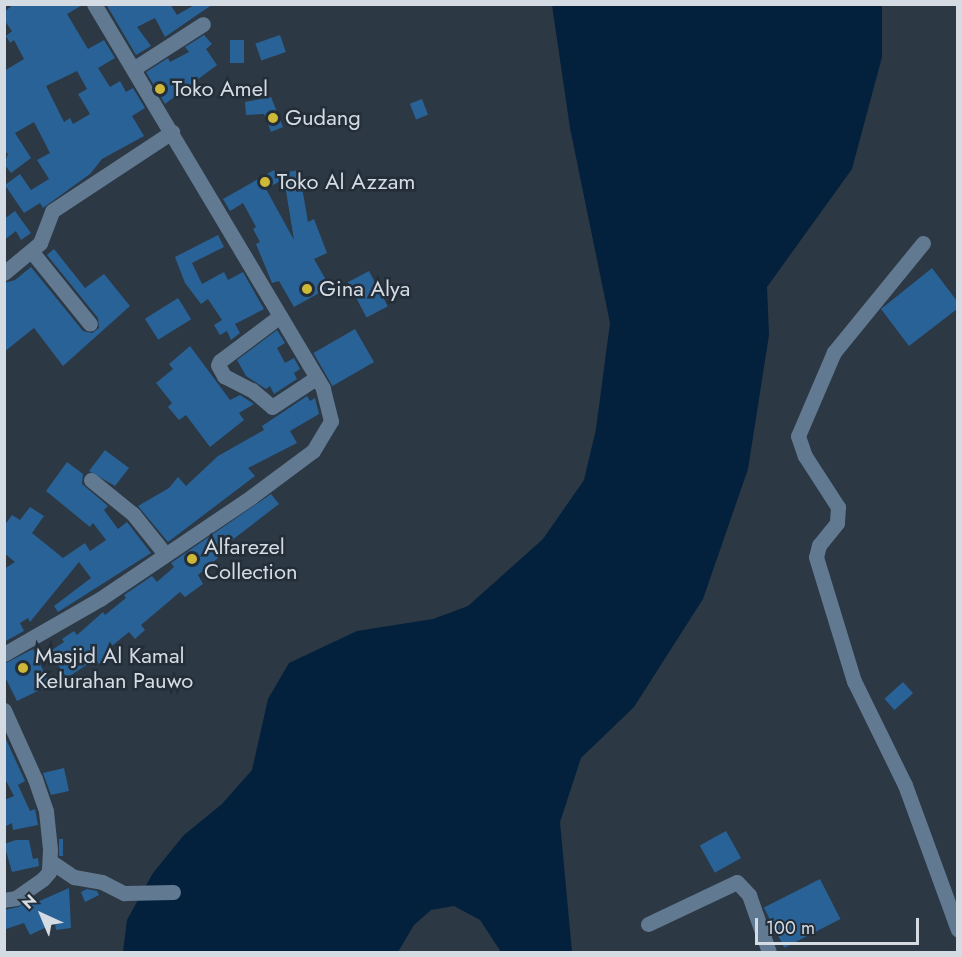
<!DOCTYPE html>
<style>
body{margin:0}
#map{position:relative;width:962px;height:957px;overflow:hidden;background:#2c3843;font-family:Jost,sans-serif}
div>[style]{position:absolute}
.water>*{inset:0;background:#03213c}
.building>*{inset:0;background:#296297;transform-origin:0 0}
.minor>*{height:15px;margin:-7.5px;padding:0 7.5px;transform-origin:7.5px;border-radius:7.5px;background:#617991}
.dots>*{width:16px;height:16px;translate:-50% -50%;box-sizing:border-box;border:3px solid #232e39;border-radius:50%}
span{translate:-50% -50%;white-space:nowrap;text-align:center;line-height:1.15;-webkit-text-stroke:5px #232e39;paint-order:stroke}
.poi-label{font-size:22px;color:#d4dbe3}
.left{translate:0 -50%;text-align:left}
.frame{position:absolute;inset:0;border:6px solid #d4dbe3;pointer-events:none}
.north{position:absolute;left:12px;top:885px;width:60px;height:60px;-webkit-text-stroke:4px #232e39;paint-order:stroke;rotate:316deg;font-size:16px;font-weight:700;line-height:24px;text-align:center;color:#d4dbe3}
.north::after{content:'';display:block;margin:auto;width:21px;height:27px;background:#d4dbe3;clip-path:polygon(50% 0,100% 100%,50% 72%,0 100%)}
.scale{position:absolute;left:755px;top:918px;width:164px;height:27px;box-sizing:border-box;border:3px solid #d4dbe3;border-top:0;padding-left:8px;font-size:18px;line-height:21px;white-space:nowrap;color:#d4dbe3;-webkit-text-stroke:4px #232e39;paint-order:stroke}
</style>
<div id="map">
<div class="water">
<div style="clip-path:polygon(552px 5px,882px 5px,882px 57px,852px 169px,767px 287px,769px 335px,748px 469px,703px 599px,634px 707px,581px 758px,560px 822px,572px 952px,501px 952px,480px 920px,454px 906px,431px 910px,414px 925px,398px 952px,123px 952px,127px 920px,153px 873px,184px 835px,222px 804px,252px 770px,268px 699px,289px 663px,357px 631px,433px 619px,468px 606px,543px 539px,584px 480px,596px 429px,610px 323px,570px 128px)"></div>
</div>
<div class="building">
<div style="clip-path:polygon(evenodd,14px 4px,84px 4px,67px 14px,88px 49px,104px 40px,115px 58px,98px 68px,110px 87px,120px 81px,126px 92px,133px 88px,145px 108px,132px 116px,144px 136px,102px 159px,90px 174px,43px 208px,40px 203px,24px 213px,5px 185px,20px 174px,31px 190px,49px 179px,37px 160px,50px 153px,34px 122px,15px 133px,31px 158px,11px 173px,4px 164px,8px 154px,4px 150px,4px 71px,24px 59px,14px 40px,10px 43px,6px 36px,12px 31px,4px 20px,4px 12px,14px 4px,77px 71px,87px 89px,78px 94px,90px 114px,73px 124px,70px 118px,64px 122px,46px 86px,77px 71px)"></div>
<div style="clip-path:polygon(106px 4px,170px 4px,177px 15px,196px 4px,213px 4px,165px 37px,155px 18px,137px 27px,151px 46px,136px 55px)"></div>
<div style="clip-path:polygon(204px 35px,212px 44px,206px 49px,217px 65px,165px 104px,146px 72px,168px 58px,170px 62px,189px 52px,185px 47px)"></div>
<div style="left:280px;top:35px;width:18px;height:26px;rotate:71deg"></div>
<div style="left:230px;top:40px;width:14px;height:23px"></div>
<div style="clip-path:polygon(271px 97px,283px 127px,271px 132px,264px 114px,246px 115px,245px 102px)"></div>
<div style="left:422px;top:99px;width:17px;height:13px;rotate:69deg"></div>
<div style="clip-path:polygon(evenodd,274px 170px,276px 174px,299px 170px,308px 222px,314px 219px,327px 253px,314px 259px,330px 287px,294px 307px,279px 281px,272px 283px,256px 244px,260px 242px,253px 229px,256px 227px,243px 203px,230px 211px,223px 199px,274px 170px,284px 179px,294px 240px,266px 189px,284px 179px)"></div>
<div style="clip-path:polygon(15px 211px,31px 233px,21px 240px,16px 231px,4px 240px,4px 219px)"></div>
<div style="clip-path:polygon(218px 235px,224px 247px,192px 263px,202px 284px,224px 272px,228px 280px,243px 272px,264px 309px,235px 324px,240px 333px,231px 340px,227px 331px,220px 335px,214px 325px,222px 320px,208px 299px,201px 304px,185px 283px,175px 257px)"></div>
<div style="clip-path:polygon(54px 249px,85px 288px,104px 274px,130px 306px,63px 366px,34px 328px,4px 352px,4px 283px,15px 280px,31px 267px,83px 331px,92px 333px,99px 328px,98px 318px,47px 255px)"></div>
<div style="clip-path:polygon(932px 268px,957px 301px,957px 309px,909px 346px,881px 309px)"></div>
<div style="left:369px;top:271px;width:40px;height:24px;rotate:62deg"></div>
<div style="left:178px;top:298px;width:25px;height:39px;rotate:58deg"></div>
<div style="left:355px;top:329px;width:38px;height:48px;rotate:60deg"></div>
<div style="clip-path:polygon(277px 330px,285px 343px,277px 348px,285px 363px,294px 358px,300px 369px,294px 373px,297px 379px,274px 394px,270px 386px,266px 389px,246px 376px,237px 360px)"></div>
<div style="clip-path:polygon(190px 346px,230px 400px,240px 395px,254px 404px,239px 413px,244px 420px,210px 447px,186px 415px,179px 420px,168px 407px,172px 403px,156px 383px,173px 369px,169px 364px)"></div>
<div style="clip-path:polygon(307px 396px,310px 401px,315px 398px,319px 414px,290px 431px,297px 443px,248px 468px,255px 476px,168px 542px,138px 506px,169px 488px,178px 477px,186px 486px,218px 456px,264px 430px,262px 426px)"></div>
<div style="clip-path:polygon(105px 450px,129px 468px,115px 486px,89px 471px)"></div>
<div style="clip-path:polygon(67px 462px,83px 474px,82px 484px,108px 506px,104px 510px,118px 529px,127px 522px,151px 553px,58px 612px,54px 606px,91px 578px,79px 562px,30px 622px,28px 618px,20px 623px,24px 631px,4px 642px,4px 569px,15px 562px,4px 553px,4px 526px,12px 515px,20px 520px,30px 507px,44px 516px,32px 533px,63px 558px,85px 543px,90px 551px,106px 540px,93px 523px,90px 527px,46px 491px)"></div>
<div style="clip-path:polygon(271px 494px,279px 504px,214px 554px,218px 558px,198px 575px,203px 584px,185px 597px,180px 592px,141px 625px,145px 630px,135px 639px,129px 632px,108px 649px,112px 654px,99px 664px,95px 659px,67px 678px,49px 652px,64px 642px,62px 639px,74px 631px,77px 635px,103px 612px,105px 615px,126px 598px,124px 595px,152px 576px,157px 582px,174px 567px,171px 563px)"></div>
<div style="clip-path:polygon(33px 649px,50px 685px,17px 701px,4px 675px,4px 664px)"></div>
<div style="left:903px;top:682px;width:15px;height:25px;rotate:48deg"></div>
<div style="clip-path:polygon(4px 735px,25px 781px,18px 785px,30px 811px,35px 809px,38px 825px,13px 830px,12px 823px,4px 827px,4px 800px,14px 796px,4px 777px)"></div>
<div style="clip-path:polygon(64px 768px,69px 791px,51px 795px,43px 773px)"></div>
<div style="left:726px;top:831px;width:31px;height:30px;rotate:61deg"></div>
<div style="left:59px;top:839px;width:4px;height:17px"></div>
<div style="clip-path:polygon(16px 840px,29px 840px,33px 859px,38px 858px,39px 866px,12px 872px,4px 844px)"></div>
<div style="left:820px;top:879px;width:45px;height:63px;rotate:63deg"></div>
<div style="clip-path:polygon(69px 888px,71px 928px,56px 930px,55px 923px,30px 935px,24px 923px,6px 929px,4px 910px,18px 907px,34px 898px,35px 903px)"></div>
<div style="clip-path:polygon(87px 889px,97px 891px,99px 895px,85px 902px,81px 892px)"></div>
</div>
<div class="minor">
<div style="left:133px;top:69px;width:83px;rotate:-32.7deg"></div>
<div style="left:923px;top:243px;width:141px;rotate:129.2deg"></div>
<div style="left:834px;top:352px;width:91px;rotate:113.2deg"></div>
<div style="left:798px;top:436px;width:21px;rotate:71deg"></div>
<div style="left:805px;top:456px;width:61px;rotate:57.1deg"></div>
<div style="left:838px;top:507px;width:16px;rotate:94deg"></div>
<div style="left:837px;top:523px;width:28px;rotate:129deg"></div>
<div style="left:819px;top:545px;width:12px;rotate:104deg"></div>
<div style="left:816px;top:557px;width:130px;rotate:73deg"></div>
<div style="left:854px;top:681px;width:116px;rotate:63.9deg"></div>
<div style="left:905px;top:785px;width:154px;rotate:69.9deg"></div>
<div style="left:32px;top:252px;width:92px;rotate:51.1deg"></div>
<div style="left:4px;top:273px;width:47px;rotate:-39.8deg"></div>
<div style="left:40px;top:243px;width:34px;rotate:-69deg"></div>
<div style="left:52px;top:211px;width:144px;rotate:-33.4deg"></div>
<div style="left:280px;top:316px;width:75px;rotate:143.1deg"></div>
<div style="left:220px;top:361px;width:4px;rotate:117deg"></div>
<div style="left:218px;top:365px;width:13px;rotate:61deg"></div>
<div style="left:224px;top:376px;width:31px;rotate:27deg"></div>
<div style="left:252px;top:390px;width:26px;rotate:40deg"></div>
<div style="left:272px;top:407px;width:53px;rotate:-33.4deg"></div>
<div style="left:91px;top:480px;width:54px;rotate:39deg"></div>
<div style="left:133px;top:514px;width:51px;rotate:51.3deg"></div>
<div style="left:4px;top:654px;width:111px;rotate:-29.8deg"></div>
<div style="left:100px;top:599px;width:182px;rotate:-34deg"></div>
<div style="left:251px;top:497px;width:77px;rotate:-36.6deg"></div>
<div style="left:313px;top:451px;width:35px;rotate:-59deg"></div>
<div style="left:331px;top:421px;width:34px;rotate:-104deg"></div>
<div style="left:323px;top:388px;width:447px;rotate:-120.8deg"></div>
<div style="left:4px;top:710px;width:76px;rotate:65.8deg"></div>
<div style="left:35px;top:779px;width:34px;rotate:71deg"></div>
<div style="left:46px;top:811px;width:39px;rotate:84deg"></div>
<div style="left:50px;top:850px;width:22px;rotate:93deg"></div>
<div style="left:49px;top:872px;width:9px;rotate:131deg"></div>
<div style="left:43px;top:879px;width:33px;rotate:145deg"></div>
<div style="left:16px;top:898px;width:12px;rotate:171deg"></div>
<div style="left:50px;top:861px;width:29px;rotate:34deg"></div>
<div style="left:74px;top:877px;width:28px;rotate:10deg"></div>
<div style="left:102px;top:882px;width:25px;rotate:27deg"></div>
<div style="left:124px;top:893px;width:49px;rotate:-1.2deg"></div>
<div style="left:648px;top:924px;width:98px;rotate:-25.3deg"></div>
<div style="left:737px;top:882px;width:18px;rotate:47deg"></div>
<div style="left:749px;top:895px;width:60px;rotate:70.7deg"></div>
</div>
<div class="dots">
<div style="left:160px;top:89px;background:#ceb838"></div>
<div style="left:273px;top:118px;background:#ceb838"></div>
<div style="left:265px;top:182px;background:#ceb838"></div>
<div style="left:307px;top:289px;background:#ceb838"></div>
<div style="left:192px;top:559px;background:#ceb838"></div>
<div style="left:23px;top:668px;background:#ceb838"></div>
</div>
<div class="poi-label">
<span class="left" style="left:172px;top:89px">Toko Amel</span>
<span class="left" style="left:285px;top:118px">Gudang</span>
<span class="left" style="left:277px;top:182px">Toko Al Azzam</span>
<span class="left" style="left:319px;top:289px">Gina Alya</span>
<span class="left" style="left:204px;top:559px">Alfarezel<br>Collection</span>
<span class="left" style="left:35px;top:668px">Masjid Al Kamal<br>Kelurahan Pauwo</span>
</div>
<div class="frame"></div>
<div class="north">N</div>
<div class="scale">100 m</div>
</div>
